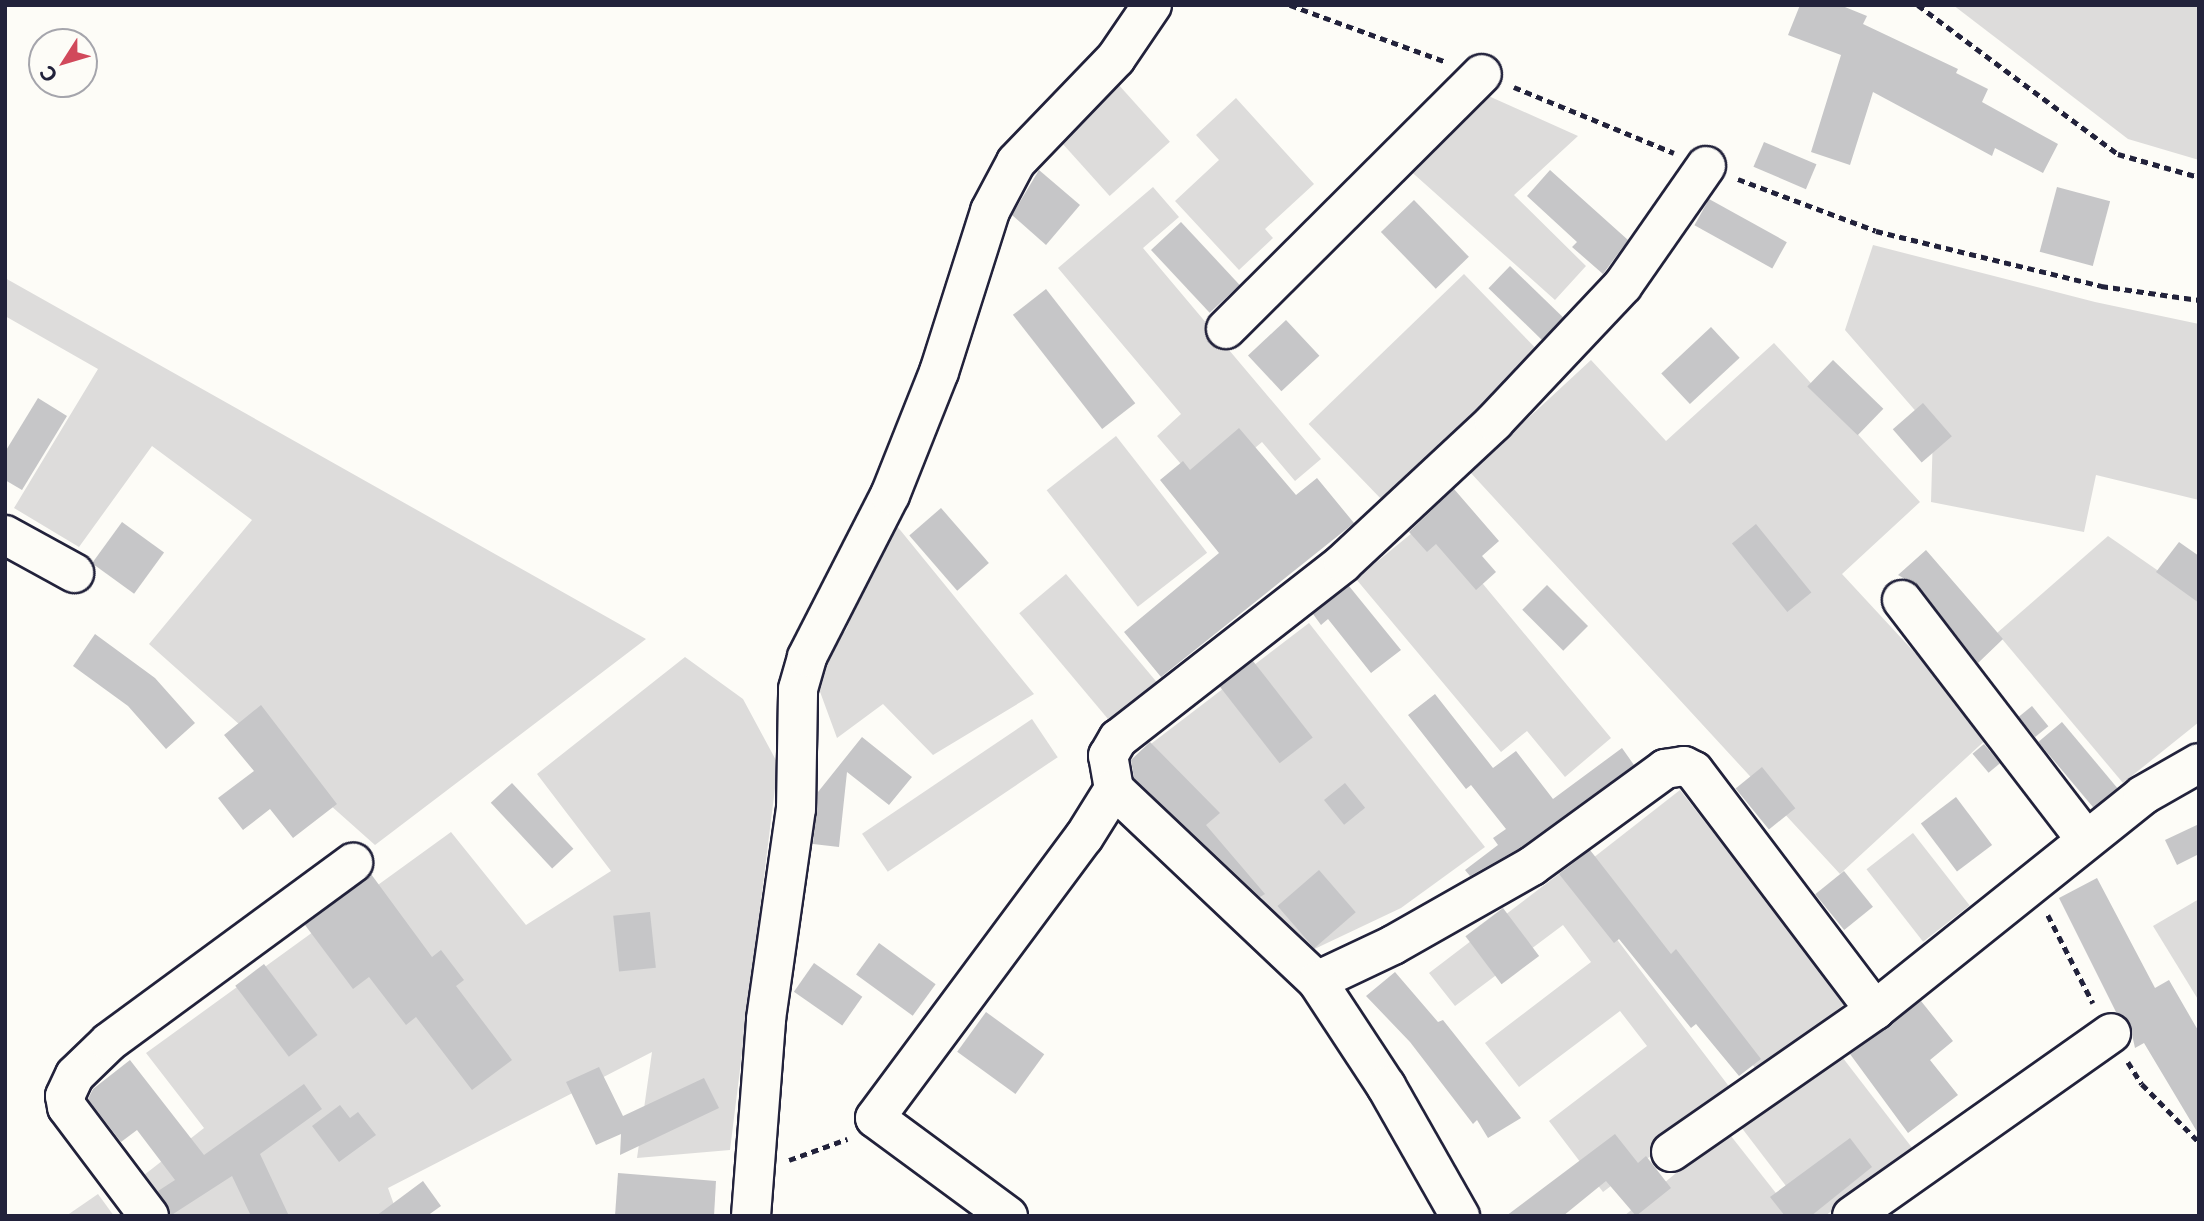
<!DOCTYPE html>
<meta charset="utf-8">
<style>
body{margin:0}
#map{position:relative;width:2204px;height:1221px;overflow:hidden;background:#fdfcf7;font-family:"Playpen Sans",sans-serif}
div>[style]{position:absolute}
.green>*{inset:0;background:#dddcdb;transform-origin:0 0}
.building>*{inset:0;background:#c6c6c8;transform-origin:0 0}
.path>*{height:4.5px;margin-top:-2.25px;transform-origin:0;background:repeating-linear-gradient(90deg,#22223b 0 7px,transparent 0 12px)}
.roads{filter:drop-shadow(2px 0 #22223b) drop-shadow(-2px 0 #22223b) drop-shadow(0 2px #22223b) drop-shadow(0 -2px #22223b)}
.minor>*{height:38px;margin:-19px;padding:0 19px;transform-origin:19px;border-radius:19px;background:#fdfcf7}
span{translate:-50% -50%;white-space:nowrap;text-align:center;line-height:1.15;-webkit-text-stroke:7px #fdfcf7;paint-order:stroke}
.frame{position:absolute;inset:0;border:7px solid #22223b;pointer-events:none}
.north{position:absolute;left:28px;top:28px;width:70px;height:70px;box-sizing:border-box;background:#fdfcf7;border:2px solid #a5a5ac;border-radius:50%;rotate:233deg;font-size:19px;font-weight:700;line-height:28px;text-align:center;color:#22223b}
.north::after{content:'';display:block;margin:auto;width:24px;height:32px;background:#d1495b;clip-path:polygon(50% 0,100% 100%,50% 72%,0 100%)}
</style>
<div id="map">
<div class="green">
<div style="clip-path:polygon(1953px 5px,2199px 5px,2199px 160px,2128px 139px)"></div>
<div style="left:1117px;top:83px;width:79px;height:81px;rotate:48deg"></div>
<div style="clip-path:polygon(1484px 94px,1578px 136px,1514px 195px,1586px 266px,1555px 300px,1406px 167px)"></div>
<div style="clip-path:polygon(1236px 98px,1314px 184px,1265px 229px,1273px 238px,1239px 270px,1175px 201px,1219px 160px,1196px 135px)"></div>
<div style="clip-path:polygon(1153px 187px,1179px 217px,1143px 248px,1321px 459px,1295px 481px,1262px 442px,1204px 491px,1157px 436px,1181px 414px,1058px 268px)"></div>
<div style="clip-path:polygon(1873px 245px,2095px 302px,2199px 324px,2199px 500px,2096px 475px,2084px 532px,1931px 502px,1933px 431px,1845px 330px)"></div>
<div style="left:1464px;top:274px;width:112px;height:216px;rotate:46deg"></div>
<div style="clip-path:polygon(5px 278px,646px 639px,375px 845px,149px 644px,252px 520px,152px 446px,79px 547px,14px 508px,98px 369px,5px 316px)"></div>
<div style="clip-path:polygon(1774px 343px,1920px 502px,1842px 574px,1991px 735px,1840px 874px,1470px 472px,1591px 360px,1666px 441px)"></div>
<div style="left:1116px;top:436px;width:148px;height:88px;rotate:52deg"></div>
<div style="clip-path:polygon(1429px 519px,1611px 738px,1565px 777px,1527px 731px,1501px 752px,1356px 579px)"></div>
<div style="clip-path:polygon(892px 520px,1034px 694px,933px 755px,883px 704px,837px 738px,812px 670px,846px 630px)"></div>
<div style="clip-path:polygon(2108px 536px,2199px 599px,2199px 722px,2123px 783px,1997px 633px)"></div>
<div style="left:1066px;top:574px;width:141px;height:61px;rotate:50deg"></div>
<div style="clip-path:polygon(1309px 623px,1485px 847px,1401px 908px,1306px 953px,1143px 750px)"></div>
<div style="clip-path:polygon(685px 657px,743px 699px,778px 764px,730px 1150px,637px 1158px,652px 1052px,388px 1188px,398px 1216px,165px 1216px,139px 1179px,204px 1128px,146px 1053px,451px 832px,526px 925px,611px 871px,537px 774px)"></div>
<div style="left:1032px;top:719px;width:46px;height:205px;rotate:56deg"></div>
<div style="left:1680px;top:790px;width:270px;height:112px;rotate:52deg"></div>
<div style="left:1913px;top:833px;width:92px;height:59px;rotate:52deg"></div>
<div style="clip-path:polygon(1564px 870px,1734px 1093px,1603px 1192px,1549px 1121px,1647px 1046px,1620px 1011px,1519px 1087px,1485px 1043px,1591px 962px,1563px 925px,1455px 1006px,1429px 973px)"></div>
<div style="clip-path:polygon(2199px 899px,2199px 1001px,2153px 926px)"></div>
<div style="clip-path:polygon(1836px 1049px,1913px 1149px,1825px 1216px,1809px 1216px,1738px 1123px)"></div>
<div style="clip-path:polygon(1727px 1131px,1794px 1216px,1624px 1216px)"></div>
<div style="clip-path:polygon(98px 1194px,114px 1216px,66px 1216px)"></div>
</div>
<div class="building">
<div style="clip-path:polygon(1800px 5px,1840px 5px,1867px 16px,1863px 24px,1958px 69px,1956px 73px,1988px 89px,1982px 102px,2058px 144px,2043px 173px,1995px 148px,1992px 156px,1873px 92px,1850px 165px,1811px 152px,1841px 55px,1788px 35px)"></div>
<div style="left:1764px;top:142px;width:57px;height:27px;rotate:23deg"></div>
<div style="clip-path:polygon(1039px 170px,1080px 205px,1046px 245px,1012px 215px)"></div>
<div style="clip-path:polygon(1550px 170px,1628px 240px,1603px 274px,1572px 247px,1577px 242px,1527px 196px)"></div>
<div style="left:2057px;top:187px;width:55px;height:67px;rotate:15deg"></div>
<div style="left:1709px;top:199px;width:89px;height:30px;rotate:29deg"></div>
<div style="left:1414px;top:200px;width:79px;height:46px;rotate:46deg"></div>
<div style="left:1181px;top:222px;width:86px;height:41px;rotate:47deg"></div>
<div style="left:1510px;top:266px;width:74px;height:31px;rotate:44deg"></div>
<div style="left:1046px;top:289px;width:145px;height:42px;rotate:52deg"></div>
<div style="left:1286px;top:320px;width:49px;height:52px;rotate:47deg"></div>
<div style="left:1711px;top:327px;width:42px;height:68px;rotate:47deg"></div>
<div style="left:1833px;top:360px;width:70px;height:37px;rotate:44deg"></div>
<div style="clip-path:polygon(38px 398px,67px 416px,22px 490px,5px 480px,5px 452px)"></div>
<div style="left:1923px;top:403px;width:44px;height:40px;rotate:49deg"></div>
<div style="clip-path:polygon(1239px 428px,1296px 495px,1317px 478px,1354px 523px,1161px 677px,1124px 632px,1219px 553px,1160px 480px,1183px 461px,1190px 470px)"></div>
<div style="clip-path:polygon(1454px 489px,1499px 541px,1482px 556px,1496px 572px,1476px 590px,1436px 544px,1427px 552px,1409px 532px)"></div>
<div style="left:941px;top:508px;width:73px;height:42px;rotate:49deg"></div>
<div style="left:122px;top:522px;width:52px;height:51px;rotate:36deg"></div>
<div style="left:1756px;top:524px;width:88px;height:31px;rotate:51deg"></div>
<div style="clip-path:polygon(2179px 542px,2199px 556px,2199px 603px,2156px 572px)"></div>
<div style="clip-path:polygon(1926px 550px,2003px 639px,1978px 663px,1919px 587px,1898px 575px)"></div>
<div style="left:1547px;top:585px;width:58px;height:35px;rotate:45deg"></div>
<div style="clip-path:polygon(1349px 586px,1401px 650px,1371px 673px,1328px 619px,1321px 625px,1313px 614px)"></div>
<div style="clip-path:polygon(95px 634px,155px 678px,195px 723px,166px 749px,128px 706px,73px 666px)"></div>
<div style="left:1253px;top:661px;width:97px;height:42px;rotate:52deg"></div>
<div style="clip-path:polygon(1435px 694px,1493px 768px,1516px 751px,1553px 799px,1622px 748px,1634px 765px,1520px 848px,1470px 876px,1465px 870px,1498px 845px,1493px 838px,1506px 829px,1471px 785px,1466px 789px,1408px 715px)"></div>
<div style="clip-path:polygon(261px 705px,337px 804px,293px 838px,270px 809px,243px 830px,218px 798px,254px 771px,224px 735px)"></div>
<div style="left:2032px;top:706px;width:26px;height:17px;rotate:51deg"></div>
<div style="left:2062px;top:722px;width:86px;height:31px;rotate:50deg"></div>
<div style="clip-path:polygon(862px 737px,912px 777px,889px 805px,847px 772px,839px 847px,813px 844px,818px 792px)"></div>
<div style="clip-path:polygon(1150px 742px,1220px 813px,1206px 825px,1265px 894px,1260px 897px,1134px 778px,1131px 760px)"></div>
<div style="left:1984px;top:744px;width:25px;height:15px;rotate:50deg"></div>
<div style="left:1762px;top:767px;width:53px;height:34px;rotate:51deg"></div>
<div style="left:512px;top:783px;width:90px;height:29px;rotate:47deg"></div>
<div style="left:1345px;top:783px;width:32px;height:27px;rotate:51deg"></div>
<div style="left:1956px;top:797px;width:60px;height:44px;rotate:53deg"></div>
<div style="clip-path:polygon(2199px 824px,2199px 854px,2177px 865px,2165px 840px)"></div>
<div style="clip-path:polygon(1590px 850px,1671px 954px,1676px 949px,1761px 1059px,1739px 1076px,1696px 1024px,1691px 1028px,1619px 939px,1614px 943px,1559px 874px)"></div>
<div style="left:1319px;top:870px;width:56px;height:55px;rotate:49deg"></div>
<div style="left:1844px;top:871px;width:46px;height:37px;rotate:51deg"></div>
<div style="clip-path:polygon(371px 874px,432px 957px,441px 950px,464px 980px,456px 986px,512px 1060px,472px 1090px,416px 1017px,406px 1025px,369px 977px,353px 989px,305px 925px)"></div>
<div style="clip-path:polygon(2097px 878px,2155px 988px,2169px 980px,2199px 1032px,2199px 1135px,2144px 1043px,2135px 1048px,2129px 1021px,2116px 1012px,2059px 898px)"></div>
<div style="left:1503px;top:908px;width:60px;height:47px;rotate:53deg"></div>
<div style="left:650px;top:912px;width:56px;height:37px;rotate:84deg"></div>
<div style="left:879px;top:943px;width:70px;height:39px;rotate:36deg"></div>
<div style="left:814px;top:963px;width:59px;height:35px;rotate:35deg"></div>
<div style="left:264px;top:964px;width:89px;height:36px;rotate:53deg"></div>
<div style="clip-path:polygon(1395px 972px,1438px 1022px,1443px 1020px,1521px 1118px,1488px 1138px,1477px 1120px,1473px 1124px,1410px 1042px,1366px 996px)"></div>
<div style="clip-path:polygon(1921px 1001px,1953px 1041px,1930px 1060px,1958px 1095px,1908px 1133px,1850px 1054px)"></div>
<div style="left:986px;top:1012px;width:72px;height:49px;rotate:36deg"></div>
<div style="clip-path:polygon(130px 1060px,204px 1155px,304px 1084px,322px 1109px,260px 1154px,289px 1216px,251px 1216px,232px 1176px,170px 1216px,158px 1191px,175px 1180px,137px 1130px,121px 1142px,88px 1099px,93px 1089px)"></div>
<div style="clip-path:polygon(599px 1067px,623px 1116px,704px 1078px,719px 1108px,620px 1155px,621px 1134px,596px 1145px,566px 1082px)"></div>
<div style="clip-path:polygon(340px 1105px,350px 1118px,358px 1112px,376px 1135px,339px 1162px,312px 1126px)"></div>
<div style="clip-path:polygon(1615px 1134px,1638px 1163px,1646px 1156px,1671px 1188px,1636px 1216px,1606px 1181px,1563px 1216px,1506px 1216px)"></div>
<div style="clip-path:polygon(1850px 1138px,1872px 1167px,1811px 1216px,1785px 1216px,1770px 1197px)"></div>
<div style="clip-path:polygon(618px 1173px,716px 1181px,714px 1216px,615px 1216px)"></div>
<div style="clip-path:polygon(423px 1181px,441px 1206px,427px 1216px,376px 1216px)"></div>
</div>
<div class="path">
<div style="left:1290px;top:5px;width:167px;rotate:20deg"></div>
<div style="left:1918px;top:5px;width:249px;rotate:36.7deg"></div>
<div style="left:2118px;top:154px;width:84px;rotate:15.9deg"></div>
<div style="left:1514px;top:87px;width:173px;rotate:22.4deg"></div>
<div style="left:1738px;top:179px;width:147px;rotate:20.6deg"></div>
<div style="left:1876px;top:231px;width:232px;rotate:13.7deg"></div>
<div style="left:2101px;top:286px;width:99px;rotate:8.1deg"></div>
<div style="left:2048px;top:915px;width:99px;rotate:62.9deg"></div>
<div style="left:2128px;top:1062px;width:26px;rotate:58deg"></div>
<div style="left:2142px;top:1084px;width:81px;rotate:45.5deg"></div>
<div style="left:789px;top:1160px;width:62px;rotate:-19.9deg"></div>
</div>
<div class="roads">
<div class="minor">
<div style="left:1226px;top:329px;width:361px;rotate:-44.9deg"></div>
<div style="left:5px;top:535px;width:79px;rotate:28.8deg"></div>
<div style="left:1902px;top:600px;width:302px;rotate:52.5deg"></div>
<div style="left:1114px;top:789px;width:34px;rotate:-100deg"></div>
<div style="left:1108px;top:756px;width:20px;rotate:-60deg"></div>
<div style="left:1118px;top:739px;width:286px;rotate:-38deg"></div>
<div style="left:1343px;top:563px;width:207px;rotate:-43deg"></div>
<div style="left:1494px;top:422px;width:188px;rotate:-46.7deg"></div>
<div style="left:1623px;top:285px;width:145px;rotate:-55.1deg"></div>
<div style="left:1317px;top:981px;width:84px;rotate:-25.3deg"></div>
<div style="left:1393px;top:945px;width:160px;rotate:-29.6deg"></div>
<div style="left:1532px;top:866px;width:165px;rotate:-36.1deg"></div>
<div style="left:1665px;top:769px;width:19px;rotate:-9deg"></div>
<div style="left:1684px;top:766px;width:11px;rotate:27deg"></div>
<div style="left:1694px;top:771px;width:300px;rotate:52.9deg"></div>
<div style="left:1875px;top:1010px;width:344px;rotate:-38.7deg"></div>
<div style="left:2143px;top:795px;width:64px;rotate:-29.7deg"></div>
<div style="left:1671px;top:1152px;width:249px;rotate:-34.8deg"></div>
<div style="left:149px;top:1216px;width:136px;rotate:-127deg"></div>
<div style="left:67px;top:1107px;width:11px;rotate:-100deg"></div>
<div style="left:65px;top:1096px;width:23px;rotate:-65deg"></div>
<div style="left:75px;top:1075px;width:47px;rotate:-44.1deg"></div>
<div style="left:109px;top:1042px;width:303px;rotate:-36.3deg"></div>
<div style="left:751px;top:1216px;width:198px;rotate:-85.6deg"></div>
<div style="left:766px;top:1019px;width:212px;rotate:-81.9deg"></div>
<div style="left:796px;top:809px;width:120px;rotate:-89deg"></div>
<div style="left:798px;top:689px;width:33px;rotate:-74deg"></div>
<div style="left:807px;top:657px;width:182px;rotate:-62.9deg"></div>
<div style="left:890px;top:495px;width:132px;rotate:-68.3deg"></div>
<div style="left:939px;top:372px;width:169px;rotate:-72.4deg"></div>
<div style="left:990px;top:211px;width:55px;rotate:-62deg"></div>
<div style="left:1016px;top:162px;width:144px;rotate:-46.1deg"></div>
<div style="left:1116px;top:58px;width:64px;rotate:-55.8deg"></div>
<div style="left:1008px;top:1216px;width:165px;rotate:-143.6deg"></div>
<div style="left:875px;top:1118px;width:350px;rotate:-53.4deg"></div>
<div style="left:1084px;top:837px;width:57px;rotate:-58deg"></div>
<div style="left:1114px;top:789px;width:279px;rotate:43.4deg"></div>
<div style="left:1317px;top:981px;width:126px;rotate:56.7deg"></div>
<div style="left:1386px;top:1086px;width:150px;rotate:60.4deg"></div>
<div style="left:1852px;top:1216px;width:317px;rotate:-35.2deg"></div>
</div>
</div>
<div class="frame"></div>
<div class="north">С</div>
</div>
